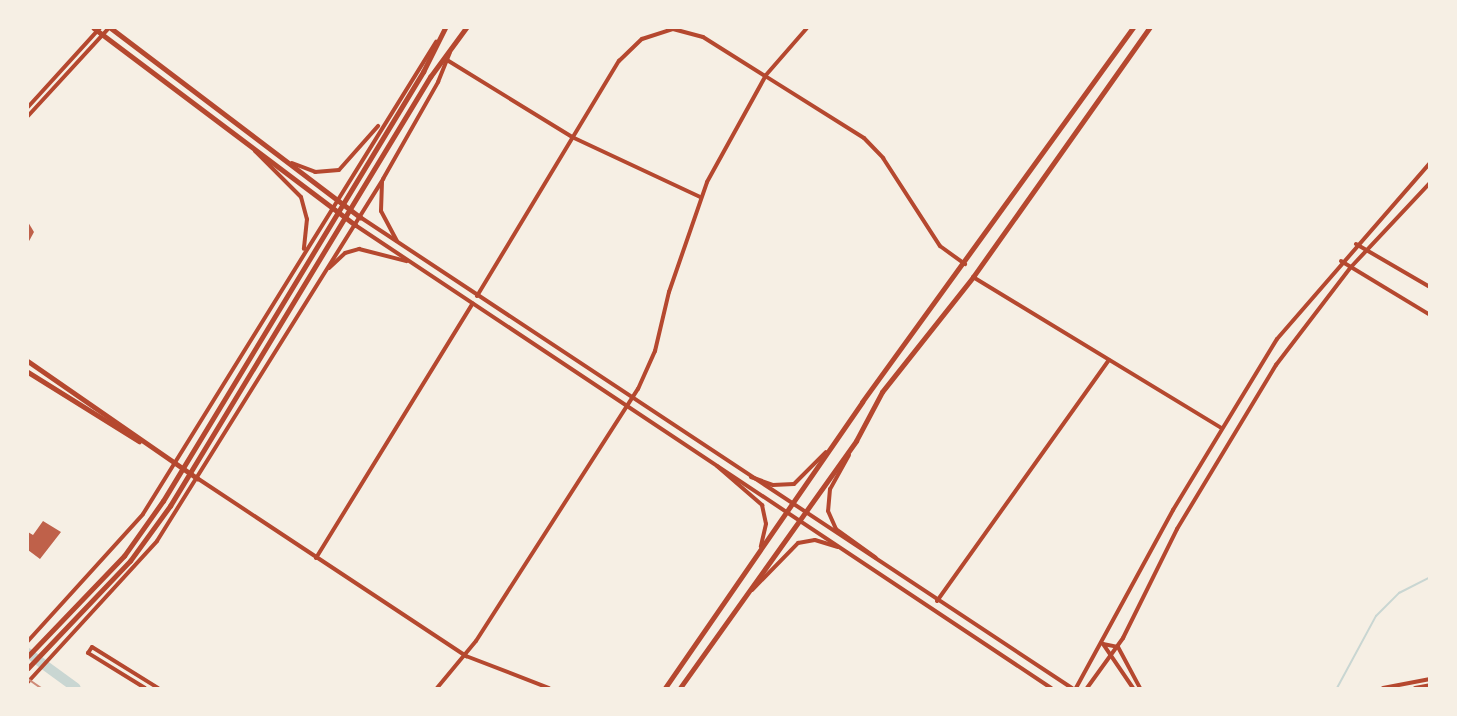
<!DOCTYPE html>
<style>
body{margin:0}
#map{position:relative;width:1457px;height:716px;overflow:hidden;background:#f6efe4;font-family:"Work Sans",sans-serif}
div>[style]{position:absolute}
.stream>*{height:2px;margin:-1px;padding:0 1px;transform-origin:1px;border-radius:1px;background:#c9d6d2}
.river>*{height:10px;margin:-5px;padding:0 5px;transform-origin:5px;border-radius:5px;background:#c9d6d2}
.building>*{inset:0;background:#bf614a}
.tertiary>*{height:4px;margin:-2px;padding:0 2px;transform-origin:2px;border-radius:2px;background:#b5482f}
.secondary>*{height:4px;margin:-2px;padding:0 2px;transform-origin:2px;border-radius:2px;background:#b5482f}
.primary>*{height:4.5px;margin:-2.25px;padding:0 2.25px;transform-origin:2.25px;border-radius:2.25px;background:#b5482f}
.trunk>*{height:4.5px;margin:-2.25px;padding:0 2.25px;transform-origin:2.25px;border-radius:2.25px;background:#b5482f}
.rail>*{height:2px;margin:-1px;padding:0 1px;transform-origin:1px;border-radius:1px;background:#cf8b77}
span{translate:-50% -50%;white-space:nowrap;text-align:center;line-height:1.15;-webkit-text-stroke:5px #f6efe4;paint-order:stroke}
.frame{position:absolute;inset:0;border:29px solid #f6efe4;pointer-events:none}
</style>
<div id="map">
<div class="stream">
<div style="left:1337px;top:688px;width:82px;rotate:-61.6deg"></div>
<div style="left:1376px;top:616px;width:33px;rotate:-45deg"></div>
<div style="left:1399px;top:593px;width:35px;rotate:-27deg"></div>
</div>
<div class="river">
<div style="left:28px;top:653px;width:59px;rotate:36.1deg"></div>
</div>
<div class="building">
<div style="clip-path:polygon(28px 222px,34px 232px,28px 243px)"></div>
<div style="clip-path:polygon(43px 521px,61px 532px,40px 559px,28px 550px,28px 532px,33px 535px)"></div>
</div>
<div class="tertiary">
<div style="left:447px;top:60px;width:147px;rotate:31.6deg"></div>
<div style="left:572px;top:137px;width:141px;rotate:25.1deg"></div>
<div style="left:973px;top:277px;width:290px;rotate:31.3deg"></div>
<div style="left:477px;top:296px;width:275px;rotate:-58.9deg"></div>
<div style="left:619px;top:61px;width:32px;rotate:-44deg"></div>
<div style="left:642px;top:39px;width:33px;rotate:-18deg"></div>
<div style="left:673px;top:29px;width:31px;rotate:15deg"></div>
<div style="left:703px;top:37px;width:190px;rotate:32.1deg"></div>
<div style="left:864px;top:138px;width:28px;rotate:46deg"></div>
<div style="left:883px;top:158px;width:105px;rotate:57.1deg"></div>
<div style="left:940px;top:246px;width:31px;rotate:36deg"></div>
<div style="left:197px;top:478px;width:323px;rotate:33.5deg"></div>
<div style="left:466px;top:656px;width:89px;rotate:21.1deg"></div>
<div style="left:316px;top:558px;width:299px;rotate:-58.4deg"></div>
<div style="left:937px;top:601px;width:296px;rotate:-54.5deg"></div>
<div style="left:145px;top:688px;width:67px;rotate:-148.4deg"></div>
<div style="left:88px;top:653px;width:7px;rotate:-56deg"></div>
<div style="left:92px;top:647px;width:78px;rotate:31.8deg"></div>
<div style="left:437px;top:688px;width:61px;rotate:-50.3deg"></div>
<div style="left:476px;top:641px;width:300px;rotate:-57.3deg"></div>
<div style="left:638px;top:389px;width:42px;rotate:-65.9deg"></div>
<div style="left:655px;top:351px;width:61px;rotate:-76.7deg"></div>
<div style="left:669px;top:292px;width:116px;rotate:-70.9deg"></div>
<div style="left:707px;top:182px;width:122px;rotate:-61.1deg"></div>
<div style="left:766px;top:75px;width:62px;rotate:-48.9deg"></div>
</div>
<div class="secondary">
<div style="left:28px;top:107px;width:107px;rotate:-47.7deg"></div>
<div style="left:28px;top:116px;width:120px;rotate:-47.4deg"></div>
<div style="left:255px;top:151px;width:65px;rotate:45deg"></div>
<div style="left:301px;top:197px;width:23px;rotate:75deg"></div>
<div style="left:307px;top:219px;width:30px;rotate:96deg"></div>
<div style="left:292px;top:163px;width:25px;rotate:21deg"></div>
<div style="left:315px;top:172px;width:24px;rotate:-5deg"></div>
<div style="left:339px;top:170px;width:59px;rotate:-48.4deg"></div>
<div style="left:382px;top:182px;width:29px;rotate:92deg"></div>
<div style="left:381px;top:211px;width:34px;rotate:62deg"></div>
<div style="left:360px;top:217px;width:854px;rotate:33.49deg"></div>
<div style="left:355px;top:225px;width:836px;rotate:33.63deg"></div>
<div style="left:1356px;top:244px;width:86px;rotate:30.2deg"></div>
<div style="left:1341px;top:261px;width:104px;rotate:31.2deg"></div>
<div style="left:329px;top:268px;width:22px;rotate:-43deg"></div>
<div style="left:345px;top:253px;width:15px;rotate:-16deg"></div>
<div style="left:359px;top:249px;width:49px;rotate:14.3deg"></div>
<div style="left:849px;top:455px;width:39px;rotate:119deg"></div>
<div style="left:830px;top:489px;width:22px;rotate:95deg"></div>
<div style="left:828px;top:511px;width:20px;rotate:66deg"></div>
<div style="left:836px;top:529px;width:49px;rotate:35.9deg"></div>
<div style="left:717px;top:466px;width:60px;rotate:40.9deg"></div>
<div style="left:762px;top:505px;width:19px;rotate:78deg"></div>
<div style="left:766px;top:524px;width:23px;rotate:103deg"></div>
<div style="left:751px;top:477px;width:23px;rotate:20deg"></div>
<div style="left:773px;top:485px;width:21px;rotate:-3deg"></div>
<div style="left:794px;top:484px;width:45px;rotate:-45deg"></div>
<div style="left:752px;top:590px;width:66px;rotate:-45.6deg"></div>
<div style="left:798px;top:543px;width:17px;rotate:-10deg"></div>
<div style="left:815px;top:540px;width:24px;rotate:17deg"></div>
<div style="left:28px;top:641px;width:171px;rotate:-47.8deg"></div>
<div style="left:143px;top:514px;width:556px;rotate:-58.17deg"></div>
<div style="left:28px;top:682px;width:191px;rotate:-47.5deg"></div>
<div style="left:157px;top:541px;width:427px;rotate:-58deg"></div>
<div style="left:383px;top:179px;width:112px;rotate:-60.4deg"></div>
<div style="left:438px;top:82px;width:32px;rotate:-68deg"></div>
<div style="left:1076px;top:688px;width:203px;rotate:-61.4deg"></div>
<div style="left:1173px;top:510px;width:200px;rotate:-58.7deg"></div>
<div style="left:1277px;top:339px;width:233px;rotate:-49deg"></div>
<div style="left:1087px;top:688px;width:62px;rotate:-54.2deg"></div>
<div style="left:1123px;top:638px;width:122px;rotate:-63.6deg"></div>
<div style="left:1177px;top:529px;width:192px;rotate:-58.9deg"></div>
<div style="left:1276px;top:365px;width:123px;rotate:-52.6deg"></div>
<div style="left:1351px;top:267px;width:115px;rotate:-46.8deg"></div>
<div style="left:1133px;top:688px;width:53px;rotate:-124.3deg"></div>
<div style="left:1103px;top:644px;width:15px;rotate:11deg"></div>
<div style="left:1118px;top:647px;width:47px;rotate:61.8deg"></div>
<div style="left:1383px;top:688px;width:48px;rotate:-10.8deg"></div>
<div style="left:1415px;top:688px;width:15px;rotate:-11deg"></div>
</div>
<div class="primary">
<div style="left:94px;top:28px;width:327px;rotate:37deg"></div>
<div style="left:111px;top:28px;width:313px;rotate:37.2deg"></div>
<div style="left:28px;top:361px;width:206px;rotate:34.7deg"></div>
<div style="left:28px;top:372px;width:131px;rotate:31.9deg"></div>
<div style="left:665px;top:688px;width:347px;rotate:-55.4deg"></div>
<div style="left:862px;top:402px;width:462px;rotate:-54.1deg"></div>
<div style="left:680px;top:688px;width:303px;rotate:-54.5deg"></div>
<div style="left:856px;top:441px;width:55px;rotate:-62deg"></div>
<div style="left:882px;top:392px;width:147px;rotate:-51.6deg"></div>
<div style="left:973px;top:277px;width:305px;rotate:-54.7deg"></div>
</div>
<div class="trunk">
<div style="left:28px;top:656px;width:139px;rotate:-46.2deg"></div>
<div style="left:124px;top:556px;width:67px;rotate:-54.7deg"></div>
<div style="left:163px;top:501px;width:502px;rotate:-58.78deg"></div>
<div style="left:423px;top:72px;width:49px;rotate:-63.4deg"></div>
<div style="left:28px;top:668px;width:148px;rotate:-46.4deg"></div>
<div style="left:130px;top:561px;width:68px;rotate:-54deg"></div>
<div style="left:170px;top:506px;width:502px;rotate:-58.78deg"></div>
<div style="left:430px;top:77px;width:61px;rotate:-53.7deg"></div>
</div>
<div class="rail">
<div style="left:28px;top:679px;width:16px;rotate:35deg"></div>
</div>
<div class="frame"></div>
</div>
